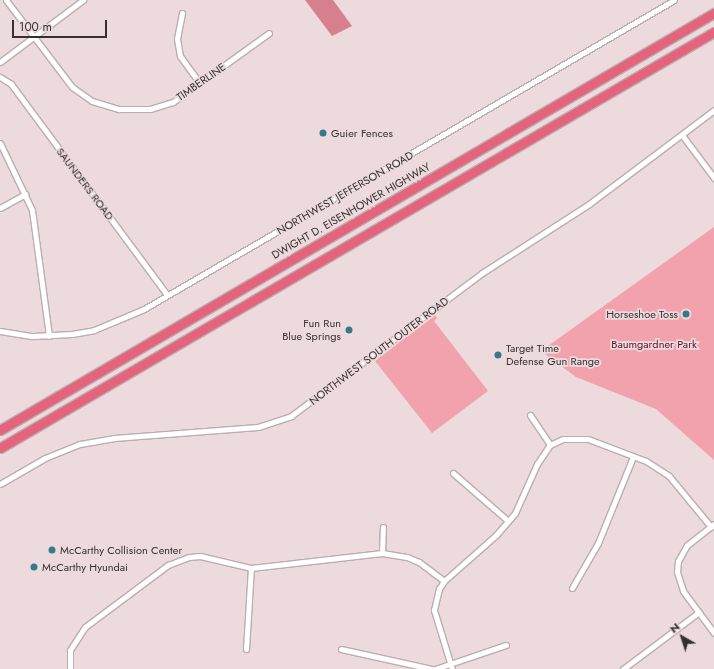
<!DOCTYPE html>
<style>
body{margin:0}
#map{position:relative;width:714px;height:669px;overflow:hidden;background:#ecdadc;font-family:Jost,sans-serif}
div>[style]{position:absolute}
.green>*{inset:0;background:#f2a2ad}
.forest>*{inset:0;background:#d6808d}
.roads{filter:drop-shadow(1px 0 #bdadae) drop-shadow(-1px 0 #bdadae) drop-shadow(0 1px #bdadae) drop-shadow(0 -1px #bdadae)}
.street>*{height:5px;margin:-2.5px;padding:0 2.5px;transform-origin:2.5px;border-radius:2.5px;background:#fff}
.highway>*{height:9px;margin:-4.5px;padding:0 4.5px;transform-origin:4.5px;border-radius:4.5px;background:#e4647d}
.dots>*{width:11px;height:11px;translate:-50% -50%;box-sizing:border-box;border:2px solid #ecdadc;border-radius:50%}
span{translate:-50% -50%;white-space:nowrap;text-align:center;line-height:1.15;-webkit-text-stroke:3.5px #ecdadc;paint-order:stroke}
.street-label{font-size:11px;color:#362f30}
.poi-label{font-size:11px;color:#362f30}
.left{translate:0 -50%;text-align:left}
.right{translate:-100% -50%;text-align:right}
.park-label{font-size:11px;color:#5f1127}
.north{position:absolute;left:662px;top:617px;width:40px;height:40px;-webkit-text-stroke:3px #ecdadc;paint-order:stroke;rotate:321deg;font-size:11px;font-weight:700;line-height:16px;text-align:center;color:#362f30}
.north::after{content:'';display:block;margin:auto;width:14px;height:18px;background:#362f30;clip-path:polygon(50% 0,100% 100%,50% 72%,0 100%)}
.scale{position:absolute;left:12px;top:20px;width:95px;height:18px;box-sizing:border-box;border:2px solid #362f30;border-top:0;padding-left:5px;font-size:12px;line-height:14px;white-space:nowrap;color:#362f30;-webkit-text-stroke:3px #ecdadc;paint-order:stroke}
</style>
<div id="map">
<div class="green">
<div style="clip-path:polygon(714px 227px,714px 460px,656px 409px,576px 377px,541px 351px)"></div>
<div style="clip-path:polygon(435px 315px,437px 318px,434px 321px,488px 391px,432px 433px,375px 361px)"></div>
</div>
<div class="forest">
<div style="clip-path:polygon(305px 0,333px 0,352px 26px,332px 36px)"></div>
</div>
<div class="roads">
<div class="street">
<div style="left:6px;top:0;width:109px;rotate:52.8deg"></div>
<div style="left:72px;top:87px;width:24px;rotate:35deg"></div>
<div style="left:92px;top:101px;width:28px;rotate:17deg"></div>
<div style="left:119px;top:109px;width:31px"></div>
<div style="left:150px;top:109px;width:24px;rotate:-17deg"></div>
<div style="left:173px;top:102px;width:118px;rotate:-35.7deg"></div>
<div style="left:182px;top:13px;width:26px;rotate:101deg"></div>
<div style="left:177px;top:39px;width:17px;rotate:80deg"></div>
<div style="left:180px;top:56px;width:34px;rotate:54deg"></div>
<div style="left:0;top:62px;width:104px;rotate:-36.8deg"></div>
<div style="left:0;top:77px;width:13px;rotate:32deg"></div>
<div style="left:11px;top:84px;width:262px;rotate:53.5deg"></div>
<div style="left:682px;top:135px;width:54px;rotate:53.3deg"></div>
<div style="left:0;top:143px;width:74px;rotate:64.5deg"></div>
<div style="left:32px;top:210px;width:127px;rotate:82.3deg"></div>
<div style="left:0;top:208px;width:29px;rotate:-29deg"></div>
<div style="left:0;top:331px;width:33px;rotate:9deg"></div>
<div style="left:33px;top:336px;width:39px;rotate:-3deg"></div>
<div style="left:72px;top:334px;width:22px;rotate:-10deg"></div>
<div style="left:94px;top:330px;width:54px;rotate:-22.8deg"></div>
<div style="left:144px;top:309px;width:613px;rotate:-30.24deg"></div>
<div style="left:530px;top:415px;width:36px;rotate:56deg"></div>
<div style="left:453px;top:473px;width:73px;rotate:41.1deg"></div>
<div style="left:0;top:484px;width:52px;rotate:-30deg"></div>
<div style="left:45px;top:458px;width:38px;rotate:-22deg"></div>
<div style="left:80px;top:444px;width:35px;rotate:-10deg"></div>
<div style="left:114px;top:438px;width:144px;rotate:-4.4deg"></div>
<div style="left:258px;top:427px;width:35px;rotate:-18deg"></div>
<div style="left:291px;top:416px;width:239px;rotate:-36.8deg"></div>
<div style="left:482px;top:273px;width:127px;rotate:-32.8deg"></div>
<div style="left:589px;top:204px;width:156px;rotate:-36.9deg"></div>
<div style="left:714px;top:524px;width:34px;rotate:142deg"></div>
<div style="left:687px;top:545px;width:18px;rotate:119deg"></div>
<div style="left:678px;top:561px;width:11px;rotate:95deg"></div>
<div style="left:677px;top:572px;width:20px;rotate:72deg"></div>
<div style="left:683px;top:591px;width:52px;rotate:53.6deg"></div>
<div style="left:382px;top:553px;width:26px;rotate:-88deg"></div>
<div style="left:572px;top:588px;width:52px;rotate:-60deg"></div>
<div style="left:598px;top:543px;width:93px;rotate:-67.9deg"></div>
<div style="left:246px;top:649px;width:81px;rotate:-86.5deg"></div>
<div style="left:341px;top:649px;width:93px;rotate:12.4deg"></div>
<div style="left:70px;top:669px;width:19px;rotate:-90deg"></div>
<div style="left:70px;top:650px;width:27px;rotate:-57deg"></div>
<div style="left:85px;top:627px;width:104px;rotate:-36.8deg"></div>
<div style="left:168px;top:565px;width:22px;rotate:-21deg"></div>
<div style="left:189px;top:557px;width:11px;rotate:-5deg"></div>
<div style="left:200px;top:556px;width:52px;rotate:13.2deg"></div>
<div style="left:251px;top:568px;width:132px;rotate:-6.5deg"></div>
<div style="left:382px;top:553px;width:25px;rotate:9deg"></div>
<div style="left:407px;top:557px;width:13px;rotate:23deg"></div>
<div style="left:419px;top:562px;width:31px;rotate:37deg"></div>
<div style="left:435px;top:669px;width:75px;rotate:-18.7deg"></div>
<div style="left:452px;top:669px;width:62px;rotate:-107deg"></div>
<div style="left:434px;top:610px;width:22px;rotate:-77deg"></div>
<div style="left:439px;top:589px;width:9px;rotate:-58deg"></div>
<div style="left:444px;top:581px;width:69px;rotate:-41.5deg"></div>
<div style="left:496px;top:535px;width:29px;rotate:-49deg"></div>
<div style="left:515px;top:513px;width:54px;rotate:-65.8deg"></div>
<div style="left:537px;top:464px;width:23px;rotate:-56deg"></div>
<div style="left:550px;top:445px;width:14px;rotate:-25deg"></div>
<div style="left:563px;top:439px;width:25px"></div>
<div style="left:588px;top:439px;width:62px;rotate:20.8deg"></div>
<div style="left:646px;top:461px;width:27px;rotate:33deg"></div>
<div style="left:669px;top:476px;width:66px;rotate:50.5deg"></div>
<div style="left:623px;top:669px;width:95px;rotate:-36.9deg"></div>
</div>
<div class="highway">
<div style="left:0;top:430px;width:827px;rotate:-30.29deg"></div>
<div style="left:0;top:448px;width:826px;rotate:-30.23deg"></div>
</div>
</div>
<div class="dots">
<div style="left:323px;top:133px;background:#37788b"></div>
<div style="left:686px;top:314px;background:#37788b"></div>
<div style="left:349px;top:330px;background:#37788b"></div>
<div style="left:498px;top:355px;background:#37788b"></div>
<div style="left:52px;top:550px;background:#37788b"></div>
<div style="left:34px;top:567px;background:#37788b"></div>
</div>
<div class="street-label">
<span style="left:201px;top:82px;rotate:-35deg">TIMBERLINE</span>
<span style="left:85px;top:184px;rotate:53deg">SAUNDERS ROAD</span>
<span style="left:345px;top:193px;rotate:-30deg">NORTHWEST JEFFERSON ROAD</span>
<span style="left:351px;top:211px;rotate:-30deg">DWIGHT D. EISENHOWER HIGHWAY</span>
<span style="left:379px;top:351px;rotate:-37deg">NORTHWEST SOUTH OUTER ROAD</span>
</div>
<div class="poi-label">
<span class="left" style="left:331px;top:133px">Guier Fences</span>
<span class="right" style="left:678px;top:314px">Horseshoe Toss</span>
<span class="right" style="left:341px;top:330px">Fun Run<br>Blue Springs</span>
<span class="left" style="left:506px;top:355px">Target Time<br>Defense Gun Range</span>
<span class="left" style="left:60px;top:550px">McCarthy Collision Center</span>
<span class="left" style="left:42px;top:567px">McCarthy Hyundai</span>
</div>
<div class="park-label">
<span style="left:654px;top:344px">Baumgardner Park</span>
</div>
<div class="north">N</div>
<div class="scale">100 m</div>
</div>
